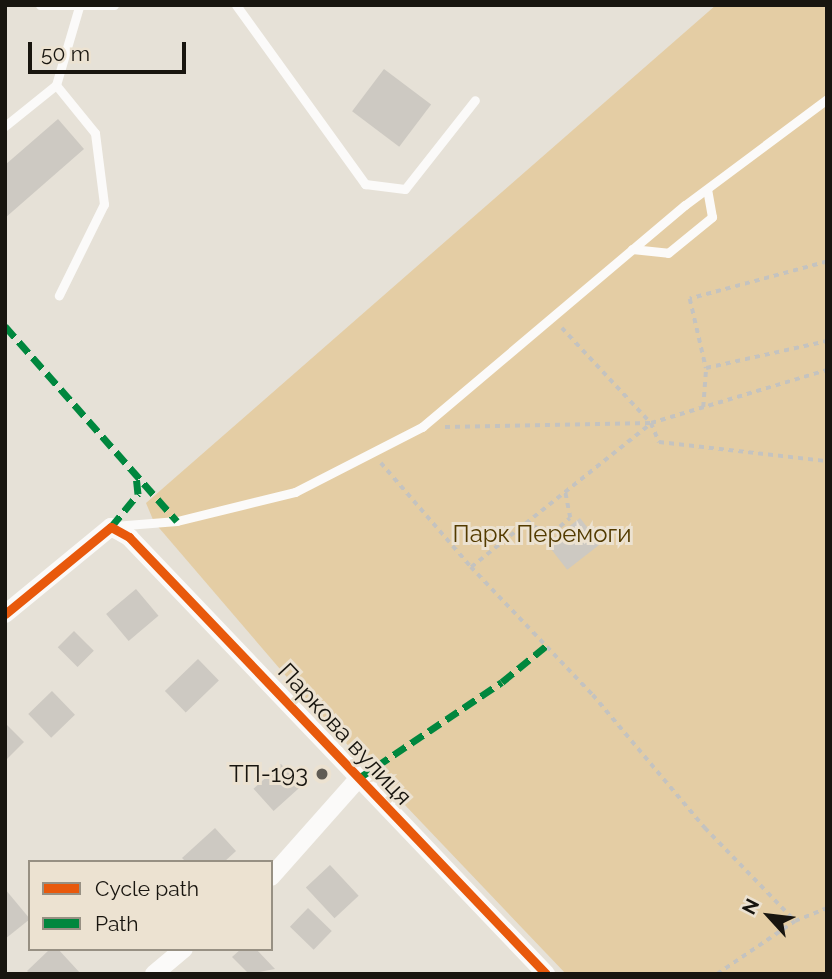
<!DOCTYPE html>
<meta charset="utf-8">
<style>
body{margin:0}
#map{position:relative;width:832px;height:979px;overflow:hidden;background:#e6e1d7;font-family:Raleway,sans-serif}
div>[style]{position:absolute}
.green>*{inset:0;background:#e4cda4}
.building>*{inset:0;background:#cdc9c2;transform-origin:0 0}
.path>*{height:3.5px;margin-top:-1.75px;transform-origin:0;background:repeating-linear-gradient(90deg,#c4c3c0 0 5px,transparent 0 10px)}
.lane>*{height:9px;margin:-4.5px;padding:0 4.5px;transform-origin:4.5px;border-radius:4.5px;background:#fbfaf9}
.street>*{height:18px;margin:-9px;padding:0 9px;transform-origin:9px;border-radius:9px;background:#fbfaf9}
.quiet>*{height:7px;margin-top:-3.5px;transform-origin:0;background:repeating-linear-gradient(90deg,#00873e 0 14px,transparent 0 21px)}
.cycleway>*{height:9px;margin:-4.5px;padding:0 4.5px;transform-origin:4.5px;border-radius:4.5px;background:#e8590c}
.dots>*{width:19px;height:19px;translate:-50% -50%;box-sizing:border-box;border:4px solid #ece2d1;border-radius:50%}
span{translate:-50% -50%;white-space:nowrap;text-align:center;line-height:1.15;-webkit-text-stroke:6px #ece2d1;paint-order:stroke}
.park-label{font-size:24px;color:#533b00}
.street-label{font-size:24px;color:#18150f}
.poi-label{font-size:24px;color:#18150f}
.right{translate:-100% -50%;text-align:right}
.frame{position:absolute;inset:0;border:7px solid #18150f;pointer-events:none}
.legend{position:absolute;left:28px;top:860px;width:245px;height:91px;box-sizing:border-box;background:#ece2d1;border:2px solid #979083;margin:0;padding:9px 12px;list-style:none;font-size:21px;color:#18150f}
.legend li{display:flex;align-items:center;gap:14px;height:35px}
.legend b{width:35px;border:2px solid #979083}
.north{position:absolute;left:734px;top:881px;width:70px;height:70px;-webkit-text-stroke:5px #ece2d1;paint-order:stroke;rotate:297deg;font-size:19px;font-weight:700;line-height:28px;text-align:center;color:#18150f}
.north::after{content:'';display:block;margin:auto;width:24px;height:32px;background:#18150f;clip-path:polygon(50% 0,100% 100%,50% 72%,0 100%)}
.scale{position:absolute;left:28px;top:42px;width:158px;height:32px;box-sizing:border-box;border:4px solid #18150f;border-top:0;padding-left:9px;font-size:21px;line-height:24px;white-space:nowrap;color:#18150f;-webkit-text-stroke:5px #ece2d1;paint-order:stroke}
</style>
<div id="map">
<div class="green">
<div style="clip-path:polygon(716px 5px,827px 5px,827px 974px,566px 974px,322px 718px,154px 522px,146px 503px)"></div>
</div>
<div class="building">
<div style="left:384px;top:69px;width:59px;height:53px;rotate:37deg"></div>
<div style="clip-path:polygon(58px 119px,84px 149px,5px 218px,5px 165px)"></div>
<div style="left:580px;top:518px;width:33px;height:42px;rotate:52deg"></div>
<div style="left:136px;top:589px;width:35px;height:39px;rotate:50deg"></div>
<div style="left:74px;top:631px;width:28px;height:23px;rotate:45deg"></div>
<div style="left:198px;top:659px;width:30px;height:46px;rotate:46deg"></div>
<div style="left:52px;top:691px;width:33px;height:33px;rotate:46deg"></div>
<div style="clip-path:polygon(5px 723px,24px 742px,5px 761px)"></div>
<div style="left:281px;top:764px;width:30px;height:37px;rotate:48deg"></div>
<div style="clip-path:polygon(215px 828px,236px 851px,224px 862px,186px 862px,182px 858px)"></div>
<div style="left:330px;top:865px;width:42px;height:33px;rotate:47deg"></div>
<div style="clip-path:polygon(5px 889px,30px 919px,5px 939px)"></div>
<div style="left:308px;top:908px;width:33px;height:26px;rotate:44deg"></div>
<div style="clip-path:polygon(50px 949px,58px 949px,81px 974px,30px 974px,27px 971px)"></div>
<div style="clip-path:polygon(241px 949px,256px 949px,275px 969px,249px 974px,232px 957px)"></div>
</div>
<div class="path">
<div style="left:827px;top:262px;width:142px;rotate:164.9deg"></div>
<div style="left:690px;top:299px;width:71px;rotate:76.9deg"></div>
<div style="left:706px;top:368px;width:124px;rotate:-12.6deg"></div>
<div style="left:562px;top:328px;width:130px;rotate:46.9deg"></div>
<div style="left:651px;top:423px;width:21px;rotate:67deg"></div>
<div style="left:659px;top:442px;width:169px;rotate:6.5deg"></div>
<div style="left:703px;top:407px;width:40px;rotate:-85.7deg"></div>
<div style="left:445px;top:427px;width:206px;rotate:-1.1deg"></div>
<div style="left:651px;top:423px;width:184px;rotate:-16.8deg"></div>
<div style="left:381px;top:463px;width:138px;rotate:49.1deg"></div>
<div style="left:471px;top:567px;width:177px;rotate:46.4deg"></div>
<div style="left:593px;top:695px;width:174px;rotate:49.9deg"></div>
<div style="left:705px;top:828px;width:129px;rotate:45.9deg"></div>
<div style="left:525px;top:524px;width:28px;rotate:18deg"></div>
<div style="left:552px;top:533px;width:23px;rotate:-40deg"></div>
<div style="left:570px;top:518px;width:26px;rotate:-101deg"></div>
<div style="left:471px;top:567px;width:229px;rotate:-38.6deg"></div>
<div style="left:717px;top:974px;width:94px;rotate:-34.2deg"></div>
<div style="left:795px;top:921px;width:35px;rotate:-22deg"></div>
</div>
<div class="lane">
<div style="left:40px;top:5px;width:74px"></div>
<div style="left:236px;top:5px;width:221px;rotate:54.2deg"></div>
<div style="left:365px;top:184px;width:40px;rotate:7.1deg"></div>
<div style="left:405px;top:189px;width:113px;rotate:-51.8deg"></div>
<div style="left:56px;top:85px;width:62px;rotate:50.9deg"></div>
<div style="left:95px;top:133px;width:72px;rotate:82.8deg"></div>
<div style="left:104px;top:204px;width:102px;rotate:116.3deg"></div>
<div style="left:5px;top:126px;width:65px;rotate:-38.8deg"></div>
<div style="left:56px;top:85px;width:81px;rotate:-73.6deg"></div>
<div style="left:632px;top:249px;width:36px;rotate:6deg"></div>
<div style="left:668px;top:253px;width:57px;rotate:-39.3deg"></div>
<div style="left:712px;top:217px;width:28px;rotate:-100deg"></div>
<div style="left:114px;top:526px;width:63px;rotate:-4.5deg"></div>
<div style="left:177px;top:521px;width:122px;rotate:-13.8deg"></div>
<div style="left:295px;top:492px;width:143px;rotate:-27.1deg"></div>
<div style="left:422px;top:427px;width:344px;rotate:-40.2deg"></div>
<div style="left:685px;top:205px;width:177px;rotate:-36.7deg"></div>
</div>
<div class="street">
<div style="left:5px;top:614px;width:137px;rotate:-39.4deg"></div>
<div style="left:111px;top:527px;width:21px;rotate:29deg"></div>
<div style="left:129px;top:537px;width:604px;rotate:46.34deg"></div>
<div style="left:271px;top:877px;width:132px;rotate:-48.4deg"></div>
<div style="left:154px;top:974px;width:39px;rotate:-40deg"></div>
</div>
<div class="quiet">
<div style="left:5px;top:326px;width:260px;rotate:48.6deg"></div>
<div style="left:111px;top:527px;width:43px;rotate:-50.7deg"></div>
<div style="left:138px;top:494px;width:20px;rotate:-96deg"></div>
<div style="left:359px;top:778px;width:172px;rotate:-33.9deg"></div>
<div style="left:502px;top:682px;width:57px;rotate:-39.3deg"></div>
</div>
<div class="cycleway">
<div style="left:5px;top:614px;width:137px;rotate:-39.4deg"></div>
<div style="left:111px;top:527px;width:21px;rotate:29deg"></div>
<div style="left:129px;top:537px;width:604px;rotate:46.34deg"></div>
</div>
<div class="dots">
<div style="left:322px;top:774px;background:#605c55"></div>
</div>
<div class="park-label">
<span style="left:542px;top:534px">Парк Перемоги</span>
</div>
<div class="street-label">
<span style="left:345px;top:734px;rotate:47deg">Паркова вулиця</span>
</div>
<div class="poi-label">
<span class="right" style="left:308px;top:774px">ТП-193</span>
</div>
<div class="frame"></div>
<ul class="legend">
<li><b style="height:9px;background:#e8590c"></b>Cycle path</li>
<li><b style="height:9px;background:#00873e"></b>Path</li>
</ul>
<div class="north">N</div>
<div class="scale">50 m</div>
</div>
